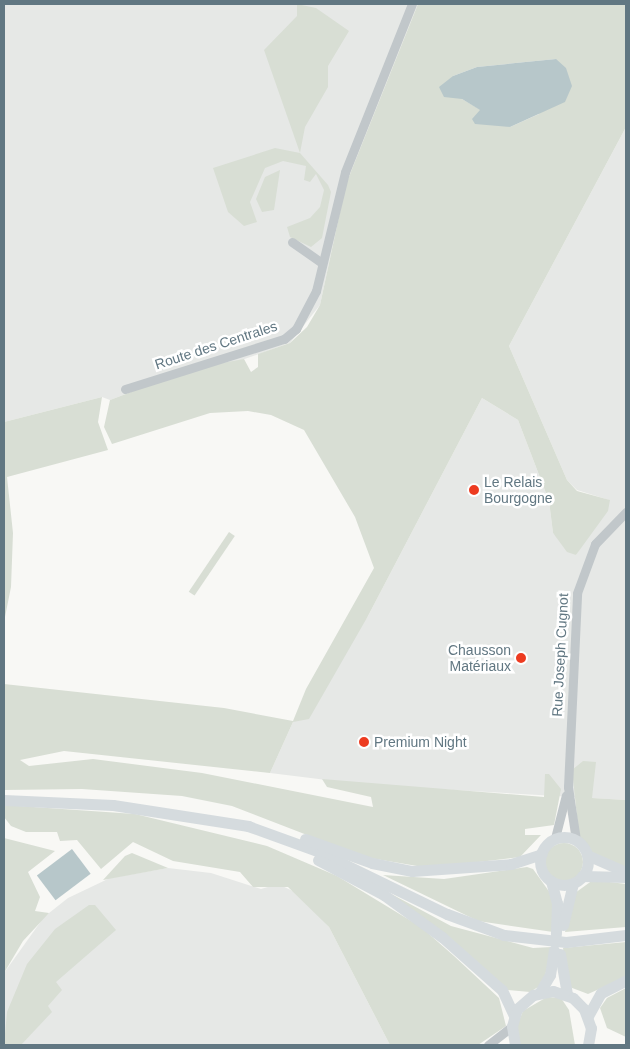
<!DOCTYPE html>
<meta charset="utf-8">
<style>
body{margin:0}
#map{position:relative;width:630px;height:1049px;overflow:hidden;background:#f8f8f5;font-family:Arial,sans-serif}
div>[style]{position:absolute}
.built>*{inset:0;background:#e6e8e6}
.green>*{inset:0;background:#d8ded4;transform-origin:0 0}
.round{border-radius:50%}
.water>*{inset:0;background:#b7c7ca;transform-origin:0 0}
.minor>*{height:9px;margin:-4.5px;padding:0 4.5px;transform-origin:4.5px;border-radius:4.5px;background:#c1c7ca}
.major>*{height:11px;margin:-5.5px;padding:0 5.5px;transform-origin:5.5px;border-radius:5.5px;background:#d5dbde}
.major>.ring{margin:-5.5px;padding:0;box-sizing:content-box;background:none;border:11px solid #d5dbde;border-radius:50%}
.dots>*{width:14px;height:14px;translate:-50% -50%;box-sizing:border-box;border:2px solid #fff;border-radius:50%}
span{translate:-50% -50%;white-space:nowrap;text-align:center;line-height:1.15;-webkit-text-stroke:5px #fff;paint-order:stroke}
.street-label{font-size:14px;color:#617782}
.poi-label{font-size:14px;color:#617782}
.left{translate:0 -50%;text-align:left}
.right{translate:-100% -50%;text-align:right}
.frame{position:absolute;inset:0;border:5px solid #617782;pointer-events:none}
</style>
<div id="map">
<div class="built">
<div style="clip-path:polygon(4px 4px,418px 4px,346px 184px,320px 305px,290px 343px,236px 362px,194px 368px,110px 400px,102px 397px,4px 422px)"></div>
<div style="clip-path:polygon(626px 127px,626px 800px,367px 785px,270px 773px,293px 722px,368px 616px,482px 398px,518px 420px,549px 501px,553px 533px,576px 555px,609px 500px,577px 490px,567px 480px,509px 346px)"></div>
<div style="clip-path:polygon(168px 868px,211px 873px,261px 889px,278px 884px,297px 893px,329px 927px,390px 1045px,4px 1045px,4px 973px,44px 917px,68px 898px,110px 878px)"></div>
</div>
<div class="green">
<div style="clip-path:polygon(297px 4px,316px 8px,349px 31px,328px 66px,328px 87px,305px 127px,300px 153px,328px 185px,331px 192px,322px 238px,311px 247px,290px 237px,287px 227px,310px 218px,320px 207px,324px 190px,316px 174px,310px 182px,304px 180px,306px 166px,283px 161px,265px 168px,250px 202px,257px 222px,244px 226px,228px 212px,213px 168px,275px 148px,300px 153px,264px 50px,297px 16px)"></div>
<div style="clip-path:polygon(evenodd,418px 4px,626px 4px,626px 127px,509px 346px,567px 480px,577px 491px,610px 500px,608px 511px,576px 555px,567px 552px,553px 533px,549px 501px,518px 420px,482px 398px,368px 616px,309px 719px,293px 722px,270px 773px,64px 751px,20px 760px,29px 766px,93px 759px,202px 773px,373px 807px,371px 797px,327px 787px,322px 779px,544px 797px,545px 774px,549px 774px,561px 789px,554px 825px,525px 829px,525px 835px,541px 835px,520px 857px,429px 868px,364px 857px,232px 806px,182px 796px,82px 789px,4px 790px,4px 684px,224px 708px,293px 721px,306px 689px,374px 568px,355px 517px,304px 430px,271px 415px,248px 411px,210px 413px,112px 444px,104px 427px,110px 400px,194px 368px,244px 359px,251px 372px,258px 367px,258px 354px,290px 343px,307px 327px,320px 305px,346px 184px,418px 4px,556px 59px,539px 114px,510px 127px,462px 99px,453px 76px,477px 67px,556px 59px)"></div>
<div style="clip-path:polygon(280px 170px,274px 210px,262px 212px,256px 199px,265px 177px)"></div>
<div style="clip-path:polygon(102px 397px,98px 422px,108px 450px,7px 477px,13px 533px,11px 587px,4px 622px,4px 422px)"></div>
<div style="left:229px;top:532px;width:7px;height:72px;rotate:34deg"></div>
<div style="clip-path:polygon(583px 761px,596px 762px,592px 798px,626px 800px,626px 869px,593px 854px,579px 835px,572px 770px)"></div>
<div style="clip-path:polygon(4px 805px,135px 814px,267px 846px,337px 876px,421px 927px,454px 956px,499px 998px,506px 1026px,478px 1045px,390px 1045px,329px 927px,288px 887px,253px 887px,240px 872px,173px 861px,133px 842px,101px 869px,77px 840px,60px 841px,57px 832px,26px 832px,11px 826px,4px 817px)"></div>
<div style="clip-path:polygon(4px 838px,55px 851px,28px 872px,40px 897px,35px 911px,49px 913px,23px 941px,4px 973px)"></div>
<div class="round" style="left:545px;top:843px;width:38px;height:38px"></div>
<div style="clip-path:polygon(132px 853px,168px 868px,103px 880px,125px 856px)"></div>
<div style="clip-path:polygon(527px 867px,533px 869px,553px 897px,553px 932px,478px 921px,383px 875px,444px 879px)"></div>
<div style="clip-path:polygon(593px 880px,626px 884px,626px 927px,565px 932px,575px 893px)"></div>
<div style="clip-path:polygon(369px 882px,451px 926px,533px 948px,552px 947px,543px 984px,530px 992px,508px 990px)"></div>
<div style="clip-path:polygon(89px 905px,95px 905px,116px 930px,56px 982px,62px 990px,48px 1006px,52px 1012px,21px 1045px,4px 1045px,7px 1012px,27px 964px,55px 929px)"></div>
<div style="clip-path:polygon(626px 942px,626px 977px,588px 994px,567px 986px,563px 948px)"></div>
<div style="clip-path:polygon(626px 988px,626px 1037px,607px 1028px,600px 1008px,607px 998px)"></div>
<div style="clip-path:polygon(547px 997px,561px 998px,569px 1010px,575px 1045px,519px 1045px,516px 1028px,523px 1011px)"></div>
</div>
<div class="water">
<div style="clip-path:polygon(556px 59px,566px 68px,572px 86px,565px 102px,510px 127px,475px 124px,472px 119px,480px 110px,462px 99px,444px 97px,439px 87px,453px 76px,477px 67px)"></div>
<div style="left:72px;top:849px;width:31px;height:44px;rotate:53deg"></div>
</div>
<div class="minor">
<div style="left:292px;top:242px;width:35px;rotate:35deg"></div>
<div style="left:125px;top:389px;width:167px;rotate:-17.5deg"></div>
<div style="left:284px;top:339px;width:16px;rotate:-40deg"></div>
<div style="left:296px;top:329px;width:43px;rotate:-62.2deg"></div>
<div style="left:316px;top:291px;width:122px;rotate:-76.3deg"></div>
<div style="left:345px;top:172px;width:181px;rotate:-68.3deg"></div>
<div style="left:555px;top:838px;width:44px;rotate:-75.7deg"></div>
<div style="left:576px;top:840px;width:54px;rotate:-98.6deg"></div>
<div style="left:568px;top:787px;width:194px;rotate:-87.3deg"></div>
<div style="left:577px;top:593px;width:52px;rotate:-69.8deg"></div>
<div style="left:595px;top:544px;width:45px;rotate:-45.9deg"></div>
<div style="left:488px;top:1045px;width:31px;rotate:-38deg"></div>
</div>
<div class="major">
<div style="left:4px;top:800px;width:109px;rotate:2.6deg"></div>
<div style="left:113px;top:805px;width:137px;rotate:8.8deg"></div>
<div style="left:248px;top:826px;width:73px;rotate:19.9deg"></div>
<div style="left:317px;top:851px;width:144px;rotate:25.9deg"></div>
<div style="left:447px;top:914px;width:61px;rotate:20.2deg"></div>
<div style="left:504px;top:935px;width:62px;rotate:6.4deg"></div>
<div style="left:566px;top:942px;width:60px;rotate:-6.7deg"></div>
<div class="ring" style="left:540px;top:837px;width:37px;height:37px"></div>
<div style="left:305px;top:839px;width:71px;rotate:19.7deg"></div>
<div style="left:372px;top:863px;width:41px;rotate:11.3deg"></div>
<div style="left:412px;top:871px;width:99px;rotate:-4deg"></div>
<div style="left:511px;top:864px;width:32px;rotate:-18deg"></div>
<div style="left:587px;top:855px;width:43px;rotate:23.6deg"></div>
<div style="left:318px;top:860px;width:75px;rotate:27.9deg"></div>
<div style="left:384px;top:895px;width:72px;rotate:35.9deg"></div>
<div style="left:442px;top:937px;width:80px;rotate:41.5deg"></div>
<div style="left:502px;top:990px;width:29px;rotate:65deg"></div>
<div style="left:582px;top:876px;width:44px;rotate:1.3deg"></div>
<div style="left:551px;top:881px;width:23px;rotate:75deg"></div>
<div style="left:557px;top:903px;width:31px;rotate:92deg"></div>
<div style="left:563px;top:925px;width:43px;rotate:-76.6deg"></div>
<div style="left:560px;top:954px;width:41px;rotate:80.1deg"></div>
<div style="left:540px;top:992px;width:20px;rotate:-60deg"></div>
<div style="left:550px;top:975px;width:25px;rotate:-81deg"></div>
<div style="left:588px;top:1016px;width:26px;rotate:-61deg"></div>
<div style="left:601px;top:993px;width:28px;rotate:-27deg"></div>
<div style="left:515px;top:1045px;width:19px;rotate:-99deg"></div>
<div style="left:512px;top:1026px;width:18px;rotate:-74deg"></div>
<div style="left:517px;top:1009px;width:21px;rotate:-41deg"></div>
<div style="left:533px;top:995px;width:20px;rotate:-11deg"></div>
<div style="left:553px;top:991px;width:21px;rotate:19deg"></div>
<div style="left:573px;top:998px;width:16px;rotate:45deg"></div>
<div style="left:584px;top:1009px;width:20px;rotate:70deg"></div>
<div style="left:591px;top:1028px;width:17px;rotate:100deg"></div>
</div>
<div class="dots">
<div style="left:474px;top:490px;background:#ed3b20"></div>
<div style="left:521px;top:658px;background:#ed3b20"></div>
<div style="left:364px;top:742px;background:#ed3b20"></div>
</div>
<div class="street-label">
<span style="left:216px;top:345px;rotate:-18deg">Route des Centrales</span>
<span style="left:560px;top:655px;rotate:-87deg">Rue Joseph Cugnot</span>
</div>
<div class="poi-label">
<span class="left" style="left:484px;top:490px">Le Relais<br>Bourgogne</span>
<span class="right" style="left:511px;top:658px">Chausson<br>Matériaux</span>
<span class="left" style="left:374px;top:742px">Premium Night</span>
</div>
<div class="frame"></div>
</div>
